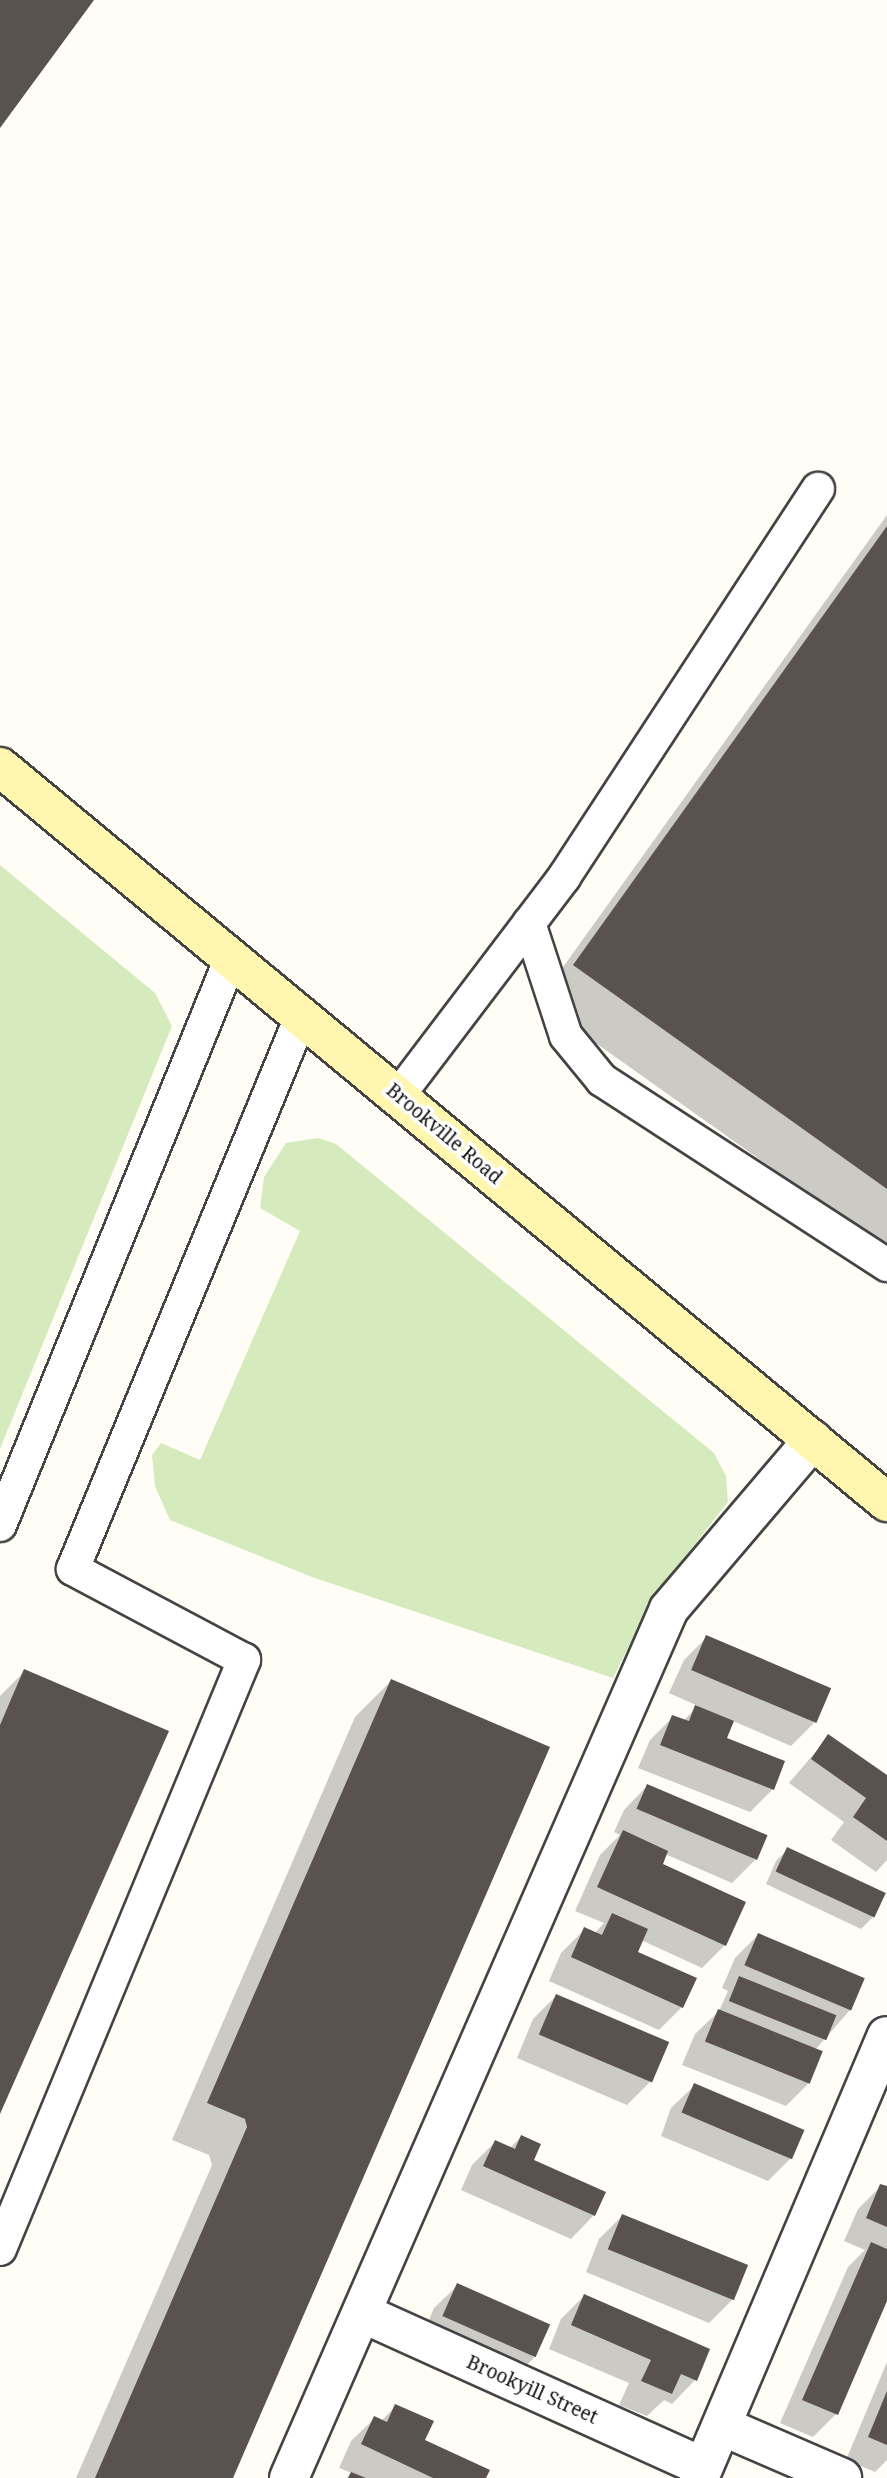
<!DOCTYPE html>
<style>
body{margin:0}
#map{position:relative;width:887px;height:2478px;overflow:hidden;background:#fffdf5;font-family:"Noto Serif",serif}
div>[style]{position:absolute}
.green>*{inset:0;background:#d5ebbd}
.shadow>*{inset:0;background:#0003}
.building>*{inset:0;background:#5a524d;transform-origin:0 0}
.roads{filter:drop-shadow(2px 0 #444) drop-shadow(-2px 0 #444) drop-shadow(0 2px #444) drop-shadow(0 -2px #444)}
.lane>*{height:32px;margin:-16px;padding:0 16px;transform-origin:16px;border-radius:16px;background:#fff}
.street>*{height:38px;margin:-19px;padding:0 19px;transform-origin:19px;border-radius:19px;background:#fff}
.secondary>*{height:38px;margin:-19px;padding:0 19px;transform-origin:19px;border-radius:19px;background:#fff6b0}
span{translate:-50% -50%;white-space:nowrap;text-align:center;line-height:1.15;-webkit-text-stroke:7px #fff;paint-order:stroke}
.street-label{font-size:19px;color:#111}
</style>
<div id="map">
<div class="green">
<div style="clip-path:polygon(0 865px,155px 993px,172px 1026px,0 1449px)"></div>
<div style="clip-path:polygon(318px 1138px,336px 1144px,714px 1453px,726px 1476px,728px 1502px,654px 1596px,613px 1678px,312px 1577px,170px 1520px,155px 1486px,152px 1455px,161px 1443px,200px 1460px,300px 1231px,260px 1208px,264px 1177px,286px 1143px)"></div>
</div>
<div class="shadow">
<div style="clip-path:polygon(887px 515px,887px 1250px,538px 1002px)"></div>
<div style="clip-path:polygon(707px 1637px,814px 1723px,791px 1746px,733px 1721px,725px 1739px,773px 1789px,750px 1812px,638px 1768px,650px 1740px,673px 1717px,683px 1721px,698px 1706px,669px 1693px,684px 1660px)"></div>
<div style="clip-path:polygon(25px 1671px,0 2110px,0 1696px)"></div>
<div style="clip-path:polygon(391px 1681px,231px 2478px,76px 2478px,212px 2165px,209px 2155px,172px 2140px,355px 1717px)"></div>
<div style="clip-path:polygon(829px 1736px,887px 1777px,887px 1860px,876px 1872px,831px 1840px,844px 1822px,789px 1783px)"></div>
<div style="clip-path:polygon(647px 1786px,755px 1860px,732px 1883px,665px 1854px,660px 1865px,725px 1945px,702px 1968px,641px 1940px,636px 1952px,682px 2007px,659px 2030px,549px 1981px,561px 1953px,584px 1930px,594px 1934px,604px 1923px,575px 1911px,600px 1855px,620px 1835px,614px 1832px,624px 1810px)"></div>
<div style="clip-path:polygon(788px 1849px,873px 1917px,861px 1929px,766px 1884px,776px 1861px)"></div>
<div style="clip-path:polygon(758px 1935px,850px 2010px,815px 2050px,809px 2083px,786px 2106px,682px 2065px,695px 2034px,719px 2011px,728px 1991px,722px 1988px,735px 1958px)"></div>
<div style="clip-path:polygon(556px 1996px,650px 2082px,627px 2105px,517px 2058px,533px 2019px)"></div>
<div style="clip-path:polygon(695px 2085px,791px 2158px,768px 2181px,661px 2136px,671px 2108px)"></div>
<div style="clip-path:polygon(521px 2137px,532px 2161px,594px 2215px,571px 2239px,461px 2190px,472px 2165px,495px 2142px,510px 2148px)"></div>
<div style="clip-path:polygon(881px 2186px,887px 2188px,887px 2297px,836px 2414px,813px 2437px,780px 2423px,848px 2267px,865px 2250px,844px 2241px,858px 2209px)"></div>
<div style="clip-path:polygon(622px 2216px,732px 2300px,709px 2323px,586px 2272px,599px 2239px)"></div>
<div style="clip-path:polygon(458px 2285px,534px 2358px,510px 2381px,420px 2340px,434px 2308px)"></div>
<div style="clip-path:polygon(584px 2296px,708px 2350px,695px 2380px,672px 2404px,664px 2400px,647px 2416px,619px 2405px,629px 2383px,549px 2349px,561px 2319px)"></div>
<div style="clip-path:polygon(887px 2362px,887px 2460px,875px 2472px,846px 2460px)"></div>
<div style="clip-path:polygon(396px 2406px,423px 2441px,484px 2478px,347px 2478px,352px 2473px,339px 2468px,351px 2441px,375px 2418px,381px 2421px)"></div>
</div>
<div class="building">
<div style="clip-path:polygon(0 0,94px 0,0 128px)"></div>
<div style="clip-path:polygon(887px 526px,887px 1189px,573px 965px)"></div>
<div style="left:706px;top:1635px;width:136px;height:38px;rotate:23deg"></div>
<div style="clip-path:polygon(24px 1669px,169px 1731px,0 2114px,0 1725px)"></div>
<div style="clip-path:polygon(391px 1679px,550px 1747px,233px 2478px,95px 2478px,247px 2127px,245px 2119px,207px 2103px)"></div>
<div style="clip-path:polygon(695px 1705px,734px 1721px,727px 1738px,785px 1761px,774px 1790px,660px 1745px,672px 1715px,689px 1721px)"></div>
<div style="clip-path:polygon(828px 1734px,887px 1775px,887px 1841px,853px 1817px,866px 1798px,811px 1759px)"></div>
<div style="left:647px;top:1784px;width:131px;height:27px;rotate:23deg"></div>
<div style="clip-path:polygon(623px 1830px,668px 1851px,663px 1864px,746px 1902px,726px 1946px,597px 1887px)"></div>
<div style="left:787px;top:1847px;width:109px;height:27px;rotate:25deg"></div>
<div style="clip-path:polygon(612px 1913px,648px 1929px,638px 1952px,697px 1978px,683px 2008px,571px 1957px,584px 1927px,602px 1935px)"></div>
<div style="left:758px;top:1933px;width:116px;height:35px;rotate:23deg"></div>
<div style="left:739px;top:1976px;width:105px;height:27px;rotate:22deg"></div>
<div style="left:556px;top:1994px;width:123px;height:44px;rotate:23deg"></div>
<div style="left:718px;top:2009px;width:113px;height:35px;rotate:22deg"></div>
<div style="left:694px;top:2083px;width:120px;height:32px;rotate:23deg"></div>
<div style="clip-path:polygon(521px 2135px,541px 2144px,534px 2160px,606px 2192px,595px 2216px,483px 2166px,495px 2140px,515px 2149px)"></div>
<div style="clip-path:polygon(880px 2184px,887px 2186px,887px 2227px,866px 2218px)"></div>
<div style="left:622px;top:2214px;width:136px;height:38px;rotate:22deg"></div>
<div style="clip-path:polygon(871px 2242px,887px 2249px,887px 2301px,838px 2415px,802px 2400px)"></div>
<div style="left:457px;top:2283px;width:102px;height:36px;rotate:24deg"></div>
<div style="clip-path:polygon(584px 2294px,710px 2349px,697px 2381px,681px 2374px,672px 2394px,641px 2381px,651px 2360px,571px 2325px)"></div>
<div style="clip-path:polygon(887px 2391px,887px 2445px,868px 2437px)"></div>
<div style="clip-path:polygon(395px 2404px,434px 2421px,425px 2440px,490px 2470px,486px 2478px,433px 2478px,361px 2444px,374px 2416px,387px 2422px)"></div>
<div style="clip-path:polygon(351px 2472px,366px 2478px,348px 2478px)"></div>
</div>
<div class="roads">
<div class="lane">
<div style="left:529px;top:923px;width:119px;rotate:71.9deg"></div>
<div style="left:566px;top:1036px;width:57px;rotate:50.7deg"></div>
<div style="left:602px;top:1080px;width:340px;rotate:33deg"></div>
<div style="left:398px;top:1096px;width:275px;rotate:-52.8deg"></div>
<div style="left:564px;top:877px;width:464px;rotate:-56.8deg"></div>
<div style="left:0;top:1525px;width:612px;rotate:-67.83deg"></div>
<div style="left:0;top:2249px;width:638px;rotate:-67.5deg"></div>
<div style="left:244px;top:1660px;width:194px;rotate:-152deg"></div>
<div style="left:73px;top:1569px;width:597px;rotate:-67.56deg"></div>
</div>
<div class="street">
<div style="left:362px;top:2313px;width:374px;rotate:24.3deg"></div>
<div style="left:722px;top:2426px;width:131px;rotate:23.4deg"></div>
<div style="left:289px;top:2478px;width:948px;rotate:-66.38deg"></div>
<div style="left:669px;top:1609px;width:222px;rotate:-49.6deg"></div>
<div style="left:699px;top:2478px;width:480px;rotate:-67deg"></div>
</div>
<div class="secondary">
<div style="left:0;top:767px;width:1152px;rotate:39.65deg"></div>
</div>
</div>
<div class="street-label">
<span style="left:444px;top:1134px;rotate:40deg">Brookville Road</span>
<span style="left:532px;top:2390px;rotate:24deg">Brookyill Street</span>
</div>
</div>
